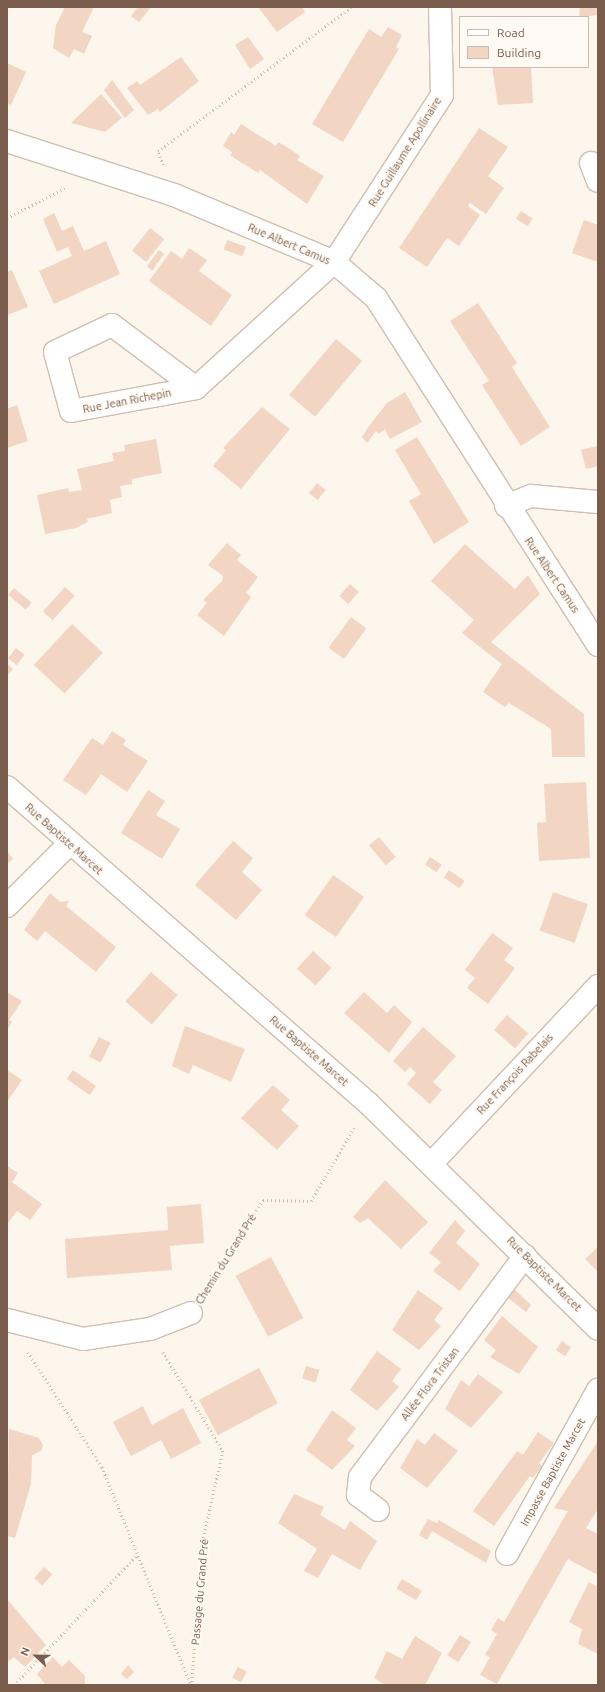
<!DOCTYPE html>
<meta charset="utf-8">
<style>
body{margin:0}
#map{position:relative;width:605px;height:1692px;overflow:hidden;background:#fdf6ec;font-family:Ubuntu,sans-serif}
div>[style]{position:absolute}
.building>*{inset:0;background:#f3d5c3;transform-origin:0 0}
.path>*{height:2.5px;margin-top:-1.25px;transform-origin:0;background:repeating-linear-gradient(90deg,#d9b8a5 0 1px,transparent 0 4px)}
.roads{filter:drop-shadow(1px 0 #d1beb0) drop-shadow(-1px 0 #d1beb0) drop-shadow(0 1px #d1beb0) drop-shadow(0 -1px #d1beb0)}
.minor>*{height:22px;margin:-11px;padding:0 11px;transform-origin:11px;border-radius:11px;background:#fff}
span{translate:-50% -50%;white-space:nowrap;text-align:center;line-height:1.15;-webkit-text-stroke:4px #fffaf3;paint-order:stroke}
.street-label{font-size:11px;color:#7a5c4d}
.frame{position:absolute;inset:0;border:8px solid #7a5c4d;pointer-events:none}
.legend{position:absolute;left:459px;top:16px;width:130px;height:52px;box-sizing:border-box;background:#fffaf3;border:1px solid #cabbb1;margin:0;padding:5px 7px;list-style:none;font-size:12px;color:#7a5c4d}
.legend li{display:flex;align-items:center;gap:8px;height:20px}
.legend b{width:20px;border:1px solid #cabbb1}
.north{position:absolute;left:16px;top:1636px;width:40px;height:40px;-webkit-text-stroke:3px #fffaf3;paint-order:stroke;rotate:292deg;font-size:11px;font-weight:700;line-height:16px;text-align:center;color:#7a5c4d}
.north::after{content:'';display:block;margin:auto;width:14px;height:18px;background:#7a5c4d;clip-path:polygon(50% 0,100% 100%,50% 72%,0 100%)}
</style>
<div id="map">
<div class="building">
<div style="clip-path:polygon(65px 7px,94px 7px,82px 32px,92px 36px,84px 54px,74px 49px,69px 58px,53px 48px,56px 25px)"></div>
<div style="clip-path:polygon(138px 7px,151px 7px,139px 22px,131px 16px)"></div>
<div style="clip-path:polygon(258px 7px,302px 7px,305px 12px,277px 32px)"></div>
<div style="clip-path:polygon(580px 7px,598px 7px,598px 15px,579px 17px)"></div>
<div style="clip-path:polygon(388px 27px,402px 35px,396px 47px,399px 49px,343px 142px,312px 124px,369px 29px,381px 37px)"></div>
<div style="clip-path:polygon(248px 37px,264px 59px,250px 69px,235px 45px)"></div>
<div style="clip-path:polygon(181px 57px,199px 81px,160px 112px,158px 109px,148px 115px,127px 88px,137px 81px,140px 85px)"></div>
<div style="clip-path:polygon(7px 63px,26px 72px,11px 105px,7px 103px)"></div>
<div style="clip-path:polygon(492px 67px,531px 67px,533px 103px,498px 105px)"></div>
<div style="clip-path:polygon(112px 80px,134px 110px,125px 118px,104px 90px)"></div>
<div style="clip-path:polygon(101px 94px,122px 118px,105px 132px,71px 123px)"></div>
<div style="clip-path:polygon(241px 124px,276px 146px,278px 142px,290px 149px,300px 156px,297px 160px,324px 176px,307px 204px,260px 170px,258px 173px,231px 156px,232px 152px,223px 146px,231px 132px,234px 135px)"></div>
<div style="clip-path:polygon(479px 128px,508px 147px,488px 176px,504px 188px,486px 214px,470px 203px,468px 206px,480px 215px,459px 246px,447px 238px,427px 267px,399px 248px)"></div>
<div style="left:521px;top:211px;width:14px;height:9px;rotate:34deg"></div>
<div style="clip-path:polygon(54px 213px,62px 231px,73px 226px,84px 251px,106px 241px,120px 274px,54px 304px,39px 271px,72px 256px,68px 247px,57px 252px,43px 219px)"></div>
<div style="clip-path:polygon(584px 220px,598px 225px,598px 262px,572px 253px)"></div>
<div style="left:150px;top:228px;width:18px;height:29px;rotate:38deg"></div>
<div style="left:227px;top:240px;width:20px;height:10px;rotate:20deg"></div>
<div style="clip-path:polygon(189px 248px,207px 260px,199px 271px,232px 295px,211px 326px,149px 281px,171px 251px,182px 259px)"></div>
<div style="clip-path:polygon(159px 250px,164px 254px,152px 271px,147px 266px)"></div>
<div style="clip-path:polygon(12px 270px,28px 307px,7px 315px,7px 272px)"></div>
<div style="clip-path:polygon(478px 303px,517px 363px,512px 367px,550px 427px,521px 446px,482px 385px,489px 381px,450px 321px)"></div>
<div style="left:336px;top:339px;width:34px;height:73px;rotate:40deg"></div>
<div style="clip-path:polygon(405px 392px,422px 422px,390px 439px,385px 429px,379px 434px,376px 431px,367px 443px,362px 437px,369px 426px,387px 403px)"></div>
<div style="clip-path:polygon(17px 405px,28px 441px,7px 448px,7px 409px)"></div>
<div style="clip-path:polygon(262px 407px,290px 429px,241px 489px,213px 466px,226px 450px,223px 448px)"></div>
<div style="clip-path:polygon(417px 437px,469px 522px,434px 544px,409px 501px,421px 494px,395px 450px)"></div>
<div style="clip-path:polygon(156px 439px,162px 473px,132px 479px,132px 484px,120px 486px,122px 497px,110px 500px,112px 513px,87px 519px,88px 522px,76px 528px,45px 534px,37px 495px,68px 488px,69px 492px,82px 490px,77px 469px,114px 461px,112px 453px,125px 451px,124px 445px)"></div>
<div style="clip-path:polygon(597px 446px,598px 466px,586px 469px,581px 450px)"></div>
<div style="left:317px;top:483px;width:11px;height:13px;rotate:38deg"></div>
<div style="clip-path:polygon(227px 543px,241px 555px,237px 560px,258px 577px,246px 593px,251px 597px,224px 636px,197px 615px,207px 603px,203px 600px,222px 581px,223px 576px,208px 565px)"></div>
<div style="clip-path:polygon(465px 544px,515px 589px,528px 575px,540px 594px,491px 642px,584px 714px,585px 757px,552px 757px,551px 729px,509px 703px,505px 707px,483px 692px,502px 664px,462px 633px,474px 620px,431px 581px)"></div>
<div style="left:350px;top:584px;width:12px;height:16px;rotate:42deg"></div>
<div style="left:65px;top:587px;width:13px;height:33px;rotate:42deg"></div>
<div style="left:14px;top:588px;width:23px;height:9px;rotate:40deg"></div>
<div style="left:351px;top:617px;width:19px;height:38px;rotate:36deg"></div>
<div style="left:72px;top:624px;width:42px;height:56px;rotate:43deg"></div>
<div style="left:16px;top:648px;width:11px;height:13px;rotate:38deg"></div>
<div style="clip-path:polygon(7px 664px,13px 669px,7px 676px)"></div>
<div style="clip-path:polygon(112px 731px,126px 740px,123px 745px,148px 761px,127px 792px,101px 774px,86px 795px,63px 780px,92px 738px,103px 745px)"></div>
<div style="clip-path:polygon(586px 782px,590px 858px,539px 861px,537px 823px,546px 822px,544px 784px)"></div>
<div style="clip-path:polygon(148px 790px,165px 801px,156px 815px,180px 829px,162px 859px,121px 833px)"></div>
<div style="left:379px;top:837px;width:26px;height:13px;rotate:50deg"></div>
<div style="clip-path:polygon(233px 841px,253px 858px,242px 872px,262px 890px,236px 920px,195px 885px)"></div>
<div style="clip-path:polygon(7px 851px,13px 859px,7px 864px)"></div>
<div style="left:430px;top:857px;width:14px;height:9px;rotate:34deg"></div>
<div style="left:449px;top:870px;width:19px;height:9px;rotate:35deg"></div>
<div style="left:333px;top:875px;width:38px;height:49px;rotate:35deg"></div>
<div style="left:553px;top:892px;width:37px;height:41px;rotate:19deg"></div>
<div style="clip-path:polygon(50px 893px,60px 902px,69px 901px,66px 906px,116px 947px,96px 972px,45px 931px,37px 941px,24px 930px)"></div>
<div style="clip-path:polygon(492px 933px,513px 948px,504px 960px,515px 968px,488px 1004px,467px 988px,475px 978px,465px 970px)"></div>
<div style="left:313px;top:951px;width:25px;height:24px;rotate:42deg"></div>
<div style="left:151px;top:972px;width:35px;height:39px;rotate:41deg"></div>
<div style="clip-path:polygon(7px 992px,22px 1001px,9px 1020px,12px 1022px,7px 1030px)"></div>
<div style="clip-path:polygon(364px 992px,387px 1013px,394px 1005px,412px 1022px,389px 1053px,344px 1013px)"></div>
<div style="left:507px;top:1015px;width:28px;height:20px;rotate:41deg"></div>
<div style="clip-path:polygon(185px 1026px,245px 1049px,231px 1082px,193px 1065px,189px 1074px,172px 1066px)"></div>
<div style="clip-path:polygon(423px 1027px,456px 1056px,433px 1082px,442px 1090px,430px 1104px,407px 1084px,416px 1073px,410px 1067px,405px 1072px,393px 1061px)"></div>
<div style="left:99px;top:1037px;width:13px;height:22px;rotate:27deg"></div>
<div style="clip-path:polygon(7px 1070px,22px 1080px,7px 1102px)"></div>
<div style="left:73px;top:1070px;width:28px;height:11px;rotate:35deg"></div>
<div style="clip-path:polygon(273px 1085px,290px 1100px,281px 1110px,299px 1126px,277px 1150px,241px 1118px)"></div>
<div style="clip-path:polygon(7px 1166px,18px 1173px,12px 1182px,42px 1204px,30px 1220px,17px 1211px,7px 1224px)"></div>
<div style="clip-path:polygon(385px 1180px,428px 1222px,401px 1249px,368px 1218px,360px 1223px,353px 1217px)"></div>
<div style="clip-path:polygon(201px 1204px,204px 1243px,170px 1246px,172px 1270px,67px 1278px,65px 1239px,168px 1230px,167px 1207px)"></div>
<div style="clip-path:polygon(455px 1220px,465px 1231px,456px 1243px,480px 1264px,460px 1291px,433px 1271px,441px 1262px,429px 1253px)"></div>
<div style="clip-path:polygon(598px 1247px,598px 1272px,585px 1259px)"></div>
<div style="left:271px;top:1257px;width:69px;height:40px;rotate:62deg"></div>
<div style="clip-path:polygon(418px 1290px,443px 1308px,434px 1320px,441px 1326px,419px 1350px,392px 1330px)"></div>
<div style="clip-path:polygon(515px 1290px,531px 1305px,526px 1312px,508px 1298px)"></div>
<div style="clip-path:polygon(502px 1316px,538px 1347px,519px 1374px,490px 1357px,496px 1350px,484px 1340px)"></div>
<div style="left:562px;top:1341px;width:11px;height:11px;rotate:34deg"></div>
<div style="clip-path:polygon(377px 1351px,401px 1369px,392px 1381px,399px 1387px,377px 1411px,350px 1390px)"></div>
<div style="left:306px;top:1366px;width:14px;height:13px;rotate:17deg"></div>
<div style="left:259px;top:1368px;width:40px;height:68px;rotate:62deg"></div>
<div style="clip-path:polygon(478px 1374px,503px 1392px,471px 1428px,445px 1409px,461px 1380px,469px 1386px)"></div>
<div style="clip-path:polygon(143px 1406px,152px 1425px,183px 1408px,201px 1443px,171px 1459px,161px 1440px,131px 1456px,113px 1422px)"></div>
<div style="clip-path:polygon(332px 1410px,356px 1428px,347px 1440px,355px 1446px,332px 1470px,306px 1450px)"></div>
<div style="clip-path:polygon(9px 1429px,39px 1438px,43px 1445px,41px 1451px,32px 1455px,31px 1484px,15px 1538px,7px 1536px)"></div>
<div style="clip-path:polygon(538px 1432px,554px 1443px,539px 1463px,542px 1466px,533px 1478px,530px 1476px,494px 1526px,473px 1511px,517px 1451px,523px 1455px)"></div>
<div style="clip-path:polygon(434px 1433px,458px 1451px,427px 1488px,400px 1468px,417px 1439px,425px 1445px)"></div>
<div style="clip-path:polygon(598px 1441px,598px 1509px,586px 1528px,598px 1534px,598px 1575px,568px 1559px,497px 1684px,480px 1675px,490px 1657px,485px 1655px,497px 1634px,491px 1630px,498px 1618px,504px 1622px,568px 1511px,554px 1508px)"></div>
<div style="clip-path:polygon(294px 1494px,324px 1507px,320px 1515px,345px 1530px,350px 1521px,377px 1541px,360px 1570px,332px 1554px,318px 1578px,304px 1571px,317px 1549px,278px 1523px)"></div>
<div style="clip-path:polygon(428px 1519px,437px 1523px,439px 1520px,491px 1551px,486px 1563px,432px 1531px,427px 1540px,419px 1535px)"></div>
<div style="left:44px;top:1567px;width:11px;height:15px;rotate:41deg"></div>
<div style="left:402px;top:1579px;width:23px;height:11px;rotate:31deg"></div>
<div style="clip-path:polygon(589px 1582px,598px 1587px,598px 1654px,578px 1644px,582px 1629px,569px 1622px)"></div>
<div style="clip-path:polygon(7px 1599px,46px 1645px,25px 1667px,14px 1657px,7px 1662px)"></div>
<div style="left:460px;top:1635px;width:13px;height:24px;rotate:32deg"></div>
<div style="clip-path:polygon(415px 1636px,442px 1653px,425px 1685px,385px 1685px,374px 1678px,387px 1651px,402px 1659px)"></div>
<div style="clip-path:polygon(53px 1657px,62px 1667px,69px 1660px,85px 1676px,85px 1685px,46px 1685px,37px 1674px)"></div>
<div style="clip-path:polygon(128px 1665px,134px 1672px,127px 1679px,121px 1674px)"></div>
<div style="left:238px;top:1667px;width:10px;height:12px;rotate:29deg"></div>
</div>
<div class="path">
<div style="left:163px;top:165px;width:15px;rotate:-110deg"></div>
<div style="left:158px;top:151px;width:241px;rotate:-36.7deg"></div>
<div style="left:7px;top:218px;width:65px;rotate:-27.3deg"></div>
<div style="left:205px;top:1292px;width:109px;rotate:-57.8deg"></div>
<div style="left:263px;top:1200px;width:48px;rotate:1.2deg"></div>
<div style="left:311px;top:1201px;width:87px;rotate:-59.6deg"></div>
<div style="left:28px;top:1352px;width:137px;rotate:57.2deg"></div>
<div style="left:102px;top:1467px;width:235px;rotate:67.8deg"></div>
<div style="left:163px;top:1352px;width:116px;rotate:58.8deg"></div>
<div style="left:223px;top:1451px;width:96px;rotate:102.6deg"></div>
<div style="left:202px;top:1545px;width:140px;rotate:94.1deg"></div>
<div style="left:14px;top:1685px;width:179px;rotate:-46.6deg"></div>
</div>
<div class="roads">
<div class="minor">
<div style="left:7px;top:141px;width:176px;rotate:17.9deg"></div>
<div style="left:174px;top:195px;width:173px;rotate:22.7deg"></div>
<div style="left:334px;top:262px;width:55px;rotate:40.6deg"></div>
<div style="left:376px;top:298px;width:412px;rotate:57.4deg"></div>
<div style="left:591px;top:163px;width:19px;rotate:69deg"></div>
<div style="left:196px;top:388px;width:105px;rotate:-143.1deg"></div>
<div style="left:112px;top:325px;width:63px;rotate:154.7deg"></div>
<div style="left:55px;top:352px;width:61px;rotate:74.8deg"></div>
<div style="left:71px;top:411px;width:127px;rotate:-10.4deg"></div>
<div style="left:196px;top:388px;width:187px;rotate:-42.4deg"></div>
<div style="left:334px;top:262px;width:199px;rotate:-57.1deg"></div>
<div style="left:442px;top:95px;width:88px;rotate:-91.3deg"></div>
<div style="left:506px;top:506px;width:27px;rotate:-22deg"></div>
<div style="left:531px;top:496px;width:67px;rotate:5.1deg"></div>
<div style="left:7px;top:787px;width:480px;rotate:41.2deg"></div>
<div style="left:368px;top:1103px;width:322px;rotate:44.5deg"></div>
<div style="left:7px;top:906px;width:88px;rotate:-45deg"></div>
<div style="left:432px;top:1163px;width:243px;rotate:-46.8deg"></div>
<div style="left:7px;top:1320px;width:78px;rotate:14deg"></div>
<div style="left:83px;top:1339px;width:68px;rotate:-8.5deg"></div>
<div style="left:150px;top:1329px;width:44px;rotate:-21.3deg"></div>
<div style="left:378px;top:1510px;width:25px;rotate:-143deg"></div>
<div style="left:358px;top:1495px;width:18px;rotate:-84deg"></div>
<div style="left:360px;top:1477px;width:276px;rotate:-53.3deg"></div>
<div style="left:507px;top:1554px;width:188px;rotate:-61deg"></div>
</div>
</div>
<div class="street-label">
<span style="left:405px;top:152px;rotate:-58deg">Rue Guillaume Apollinaire</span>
<span style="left:289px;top:244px;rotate:23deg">Rue Albert Camus</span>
<span style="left:127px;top:401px;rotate:-11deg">Rue Jean Richepin</span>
<span style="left:552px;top:575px;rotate:56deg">Rue Albert Camus</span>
<span style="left:64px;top:839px;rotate:42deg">Rue Baptiste Marcet</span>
<span style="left:309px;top:1051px;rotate:41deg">Rue Baptiste Marcet</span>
<span style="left:515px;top:1074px;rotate:-47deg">Rue François Rabelais</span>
<span style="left:226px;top:1259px;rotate:-58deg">Chemin du Grand Pré</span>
<span style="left:544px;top:1274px;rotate:45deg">Rue Baptiste Marcet</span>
<span style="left:430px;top:1384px;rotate:-53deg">Allée Flora Tristan</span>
<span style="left:553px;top:1472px;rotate:-61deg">Impasse Baptiste Marcet</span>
<span style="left:200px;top:1592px;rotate:-85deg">Passage du Grand Pré</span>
</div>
<div class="frame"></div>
<ul class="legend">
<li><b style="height:5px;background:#fff"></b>Road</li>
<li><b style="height:11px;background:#f3d5c3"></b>Building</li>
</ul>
<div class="north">N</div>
</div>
